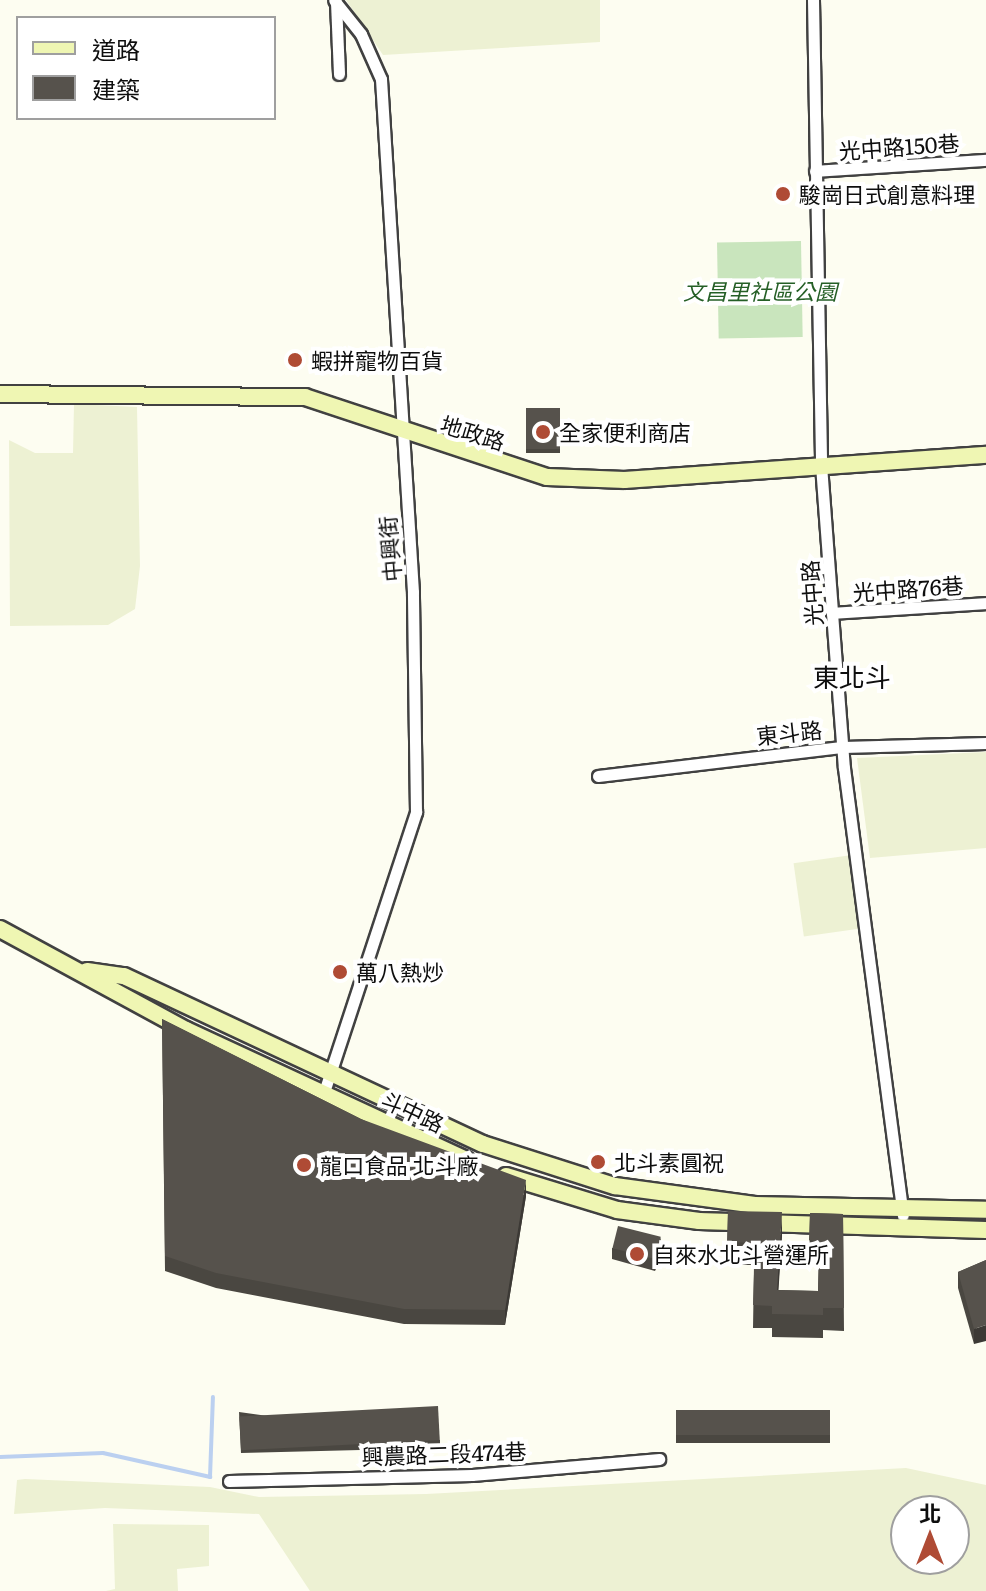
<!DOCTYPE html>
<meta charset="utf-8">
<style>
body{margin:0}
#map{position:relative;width:986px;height:1591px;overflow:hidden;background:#fdfdf1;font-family:Literata,"Noto Sans TC",serif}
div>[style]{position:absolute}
.farmland>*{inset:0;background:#edf1d3;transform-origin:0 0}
.green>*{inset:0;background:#c9e5bd;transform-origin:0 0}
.stream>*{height:4px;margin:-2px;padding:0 2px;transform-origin:2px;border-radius:2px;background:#bbd0f0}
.roads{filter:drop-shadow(2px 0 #414141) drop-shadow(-2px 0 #414141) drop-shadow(0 2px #414141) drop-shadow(0 -2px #414141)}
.street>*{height:11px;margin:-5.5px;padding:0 5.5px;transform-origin:5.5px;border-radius:5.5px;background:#fff}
.secondary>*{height:16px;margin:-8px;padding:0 8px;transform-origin:8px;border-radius:8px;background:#eff6b3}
.wall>*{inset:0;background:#4a4741;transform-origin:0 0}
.shaded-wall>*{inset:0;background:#3c3935}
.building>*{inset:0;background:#56524c;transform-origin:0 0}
.dots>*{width:22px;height:22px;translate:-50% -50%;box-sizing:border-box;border:4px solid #fff;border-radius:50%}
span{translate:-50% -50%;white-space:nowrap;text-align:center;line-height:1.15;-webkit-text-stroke:8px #fff;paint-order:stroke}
.street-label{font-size:22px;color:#0e0e0e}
.poi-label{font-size:22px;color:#0e0e0e}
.left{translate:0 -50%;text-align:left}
.park-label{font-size:22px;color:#255f26;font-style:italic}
.quarter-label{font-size:26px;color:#0e0e0e}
.legend{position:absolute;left:16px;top:16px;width:260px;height:104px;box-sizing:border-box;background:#fff;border:2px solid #9f9f9f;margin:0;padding:10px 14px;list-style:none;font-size:24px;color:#0e0e0e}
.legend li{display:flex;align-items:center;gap:16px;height:40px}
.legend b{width:40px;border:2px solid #9f9f9f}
.north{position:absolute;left:890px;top:1495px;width:80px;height:80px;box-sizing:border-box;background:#fff;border:2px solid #9f9f9f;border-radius:50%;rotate:0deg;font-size:22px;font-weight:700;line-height:32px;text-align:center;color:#0e0e0e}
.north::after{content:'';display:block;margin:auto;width:28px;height:36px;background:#af4b35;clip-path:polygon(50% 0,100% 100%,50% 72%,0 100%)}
</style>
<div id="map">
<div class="farmland">
<div style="clip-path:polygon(346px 0,600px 0,600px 42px,383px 55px)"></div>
<div style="clip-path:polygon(74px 404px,137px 407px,140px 566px,135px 609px,108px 625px,10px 626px,9px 440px,35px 453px,73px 453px)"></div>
<div style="clip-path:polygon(986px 752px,986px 848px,870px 858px,857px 758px)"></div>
<div style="left:852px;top:855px;width:74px;height:59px;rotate:82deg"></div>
<div style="clip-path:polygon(evenodd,906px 1468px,986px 1485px,986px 1591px,310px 1591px,259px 1514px,105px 1508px,14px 1514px,17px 1480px,25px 1479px,210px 1487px,259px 1497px,426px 1494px,906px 1468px,906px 1511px,954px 1511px,954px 1559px,906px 1559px,906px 1511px)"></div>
<div style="clip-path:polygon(113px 1524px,209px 1525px,209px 1566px,177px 1569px,178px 1591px,106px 1591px,115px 1589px)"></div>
</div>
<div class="green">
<div style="left:801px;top:241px;width:96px;height:84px;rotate:89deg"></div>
</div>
<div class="stream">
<div style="left:0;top:1457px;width:103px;rotate:-2.2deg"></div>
<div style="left:103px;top:1453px;width:110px;rotate:12.6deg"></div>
<div style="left:210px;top:1477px;width:80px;rotate:-87.9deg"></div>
</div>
<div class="roads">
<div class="street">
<div style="left:813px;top:0;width:465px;rotate:89deg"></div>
<div style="left:821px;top:465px;width:148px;rotate:85.7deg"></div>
<div style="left:832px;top:613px;width:155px;rotate:85.6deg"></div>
<div style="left:844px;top:768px;width:451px;rotate:82.5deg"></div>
<div style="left:336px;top:2px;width:72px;rotate:87.6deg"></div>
<div style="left:815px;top:171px;width:171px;rotate:-3.7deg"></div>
<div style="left:832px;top:613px;width:154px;rotate:-3.7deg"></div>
<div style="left:598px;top:776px;width:247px;rotate:-6.8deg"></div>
<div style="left:843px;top:747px;width:143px;rotate:-1.6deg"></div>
<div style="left:323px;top:1095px;width:298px;rotate:-71.8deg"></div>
<div style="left:416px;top:812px;width:220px;rotate:-90.8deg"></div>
<div style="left:413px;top:592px;width:514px;rotate:-93.57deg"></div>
<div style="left:381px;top:79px;width:49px;rotate:-114deg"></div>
<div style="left:361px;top:34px;width:43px;rotate:-128.5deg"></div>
<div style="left:229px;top:1481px;width:243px;rotate:-1.4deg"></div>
<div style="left:472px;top:1475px;width:188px;rotate:-4.9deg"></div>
</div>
<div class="secondary">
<div style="left:0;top:394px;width:305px;rotate:0.6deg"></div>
<div style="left:305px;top:397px;width:255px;rotate:18.3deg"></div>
<div style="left:547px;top:477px;width:78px;rotate:2.2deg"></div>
<div style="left:625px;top:480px;width:362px;rotate:-4deg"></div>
<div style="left:0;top:929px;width:212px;rotate:28.5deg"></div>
<div style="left:186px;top:1030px;width:309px;rotate:24.9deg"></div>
<div style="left:87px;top:971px;width:37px;rotate:8deg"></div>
<div style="left:124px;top:976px;width:396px;rotate:25.1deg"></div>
<div style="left:483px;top:1144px;width:139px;rotate:17.7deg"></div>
<div style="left:615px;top:1186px;width:141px;rotate:7.7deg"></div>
<div style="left:755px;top:1205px;width:231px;rotate:1.2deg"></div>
<div style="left:506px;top:1176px;width:116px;rotate:17deg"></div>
<div style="left:617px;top:1210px;width:83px;rotate:7.6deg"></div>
<div style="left:699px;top:1221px;width:287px;rotate:1.8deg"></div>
</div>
</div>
<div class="wall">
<div style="left:526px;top:408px;width:34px;height:45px"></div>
<div style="clip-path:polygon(162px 1019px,361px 1119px,526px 1196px,505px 1325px,404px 1324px,216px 1288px,165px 1271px)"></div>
<div style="clip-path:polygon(728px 1211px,782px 1235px,778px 1290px,818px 1291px,819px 1263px,809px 1263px,810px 1213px,843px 1214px,844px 1331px,823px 1330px,823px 1338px,772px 1337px,772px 1328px,753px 1328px,754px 1265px,727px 1265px)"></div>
<div style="clip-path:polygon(612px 1248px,661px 1249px,655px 1271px,612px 1259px)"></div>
<div style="clip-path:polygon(986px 1260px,974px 1344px,958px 1288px,958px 1272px)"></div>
<div style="left:830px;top:1410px;width:33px;height:154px;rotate:90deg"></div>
<div style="clip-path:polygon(239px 1412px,440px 1440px,440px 1448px,241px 1453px)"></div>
</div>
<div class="shaded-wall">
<div style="clip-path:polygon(526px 1180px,526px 1196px,505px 1325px,505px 1310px)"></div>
<div style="clip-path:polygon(782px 1212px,782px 1235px,777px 1313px,777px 1290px)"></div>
<div style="clip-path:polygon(661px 1237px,661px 1249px,655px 1271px,655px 1259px)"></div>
<div style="clip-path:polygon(986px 1325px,986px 1341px,974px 1344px,974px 1329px)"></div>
</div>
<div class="building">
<div style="left:526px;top:408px;width:34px;height:41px"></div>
<div style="clip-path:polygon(162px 1019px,361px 1119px,526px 1180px,505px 1310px,404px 1309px,216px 1273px,165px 1256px)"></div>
<div style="clip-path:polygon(728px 1211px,782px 1212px,777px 1290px,818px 1291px,819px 1241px,809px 1240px,810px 1213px,843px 1214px,844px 1308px,823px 1308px,823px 1315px,772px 1314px,772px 1306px,753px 1305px,755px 1243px,727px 1242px)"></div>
<div style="left:618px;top:1226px;width:44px;height:23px;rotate:14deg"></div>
<div style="clip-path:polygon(986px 1260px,986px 1325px,974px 1329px,958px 1272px)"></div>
<div style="left:438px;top:1406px;width:34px;height:199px;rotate:87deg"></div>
<div style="left:830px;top:1410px;width:25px;height:154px;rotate:90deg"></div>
</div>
<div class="dots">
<div style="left:783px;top:194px;background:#af4b35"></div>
<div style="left:295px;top:360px;background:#af4b35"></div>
<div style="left:543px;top:432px;background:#af4b35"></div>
<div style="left:340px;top:972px;background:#af4b35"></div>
<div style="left:598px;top:1162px;background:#af4b35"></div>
<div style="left:304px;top:1165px;background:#af4b35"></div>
<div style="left:637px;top:1254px;background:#af4b35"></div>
</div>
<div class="street-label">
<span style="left:899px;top:146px;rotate:-4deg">光中路150巷</span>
<span style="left:473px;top:432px;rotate:17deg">地政路</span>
<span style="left:389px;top:549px;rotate:-95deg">中興街</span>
<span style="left:908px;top:588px;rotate:-4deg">光中路76巷</span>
<span style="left:811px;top:593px;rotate:-94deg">光中路</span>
<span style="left:789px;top:732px;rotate:-6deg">東斗路</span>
<span style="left:413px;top:1111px;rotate:25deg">斗中路</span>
<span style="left:444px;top:1453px;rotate:-2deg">興農路二段474巷</span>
</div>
<div class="poi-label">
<span class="left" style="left:799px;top:194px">駿崗日式創意料理</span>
<span class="left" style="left:311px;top:360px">蝦拼寵物百貨</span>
<span class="left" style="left:559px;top:432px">全家便利商店</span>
<span class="left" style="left:356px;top:972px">萬八熱炒</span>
<span class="left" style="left:614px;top:1162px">北斗素圓祝</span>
<span class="left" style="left:320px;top:1165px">龍口食品 北斗廠</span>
<span class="left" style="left:653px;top:1254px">自來水北斗營運所</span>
</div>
<div class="park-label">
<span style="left:760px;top:291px">文昌里社區公園</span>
</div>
<div class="quarter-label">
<span style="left:852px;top:676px">東北斗</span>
</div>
<ul class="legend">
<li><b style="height:10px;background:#eff6b3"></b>道路</li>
<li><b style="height:22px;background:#56524c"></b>建築</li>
</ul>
<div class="north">北</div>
</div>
